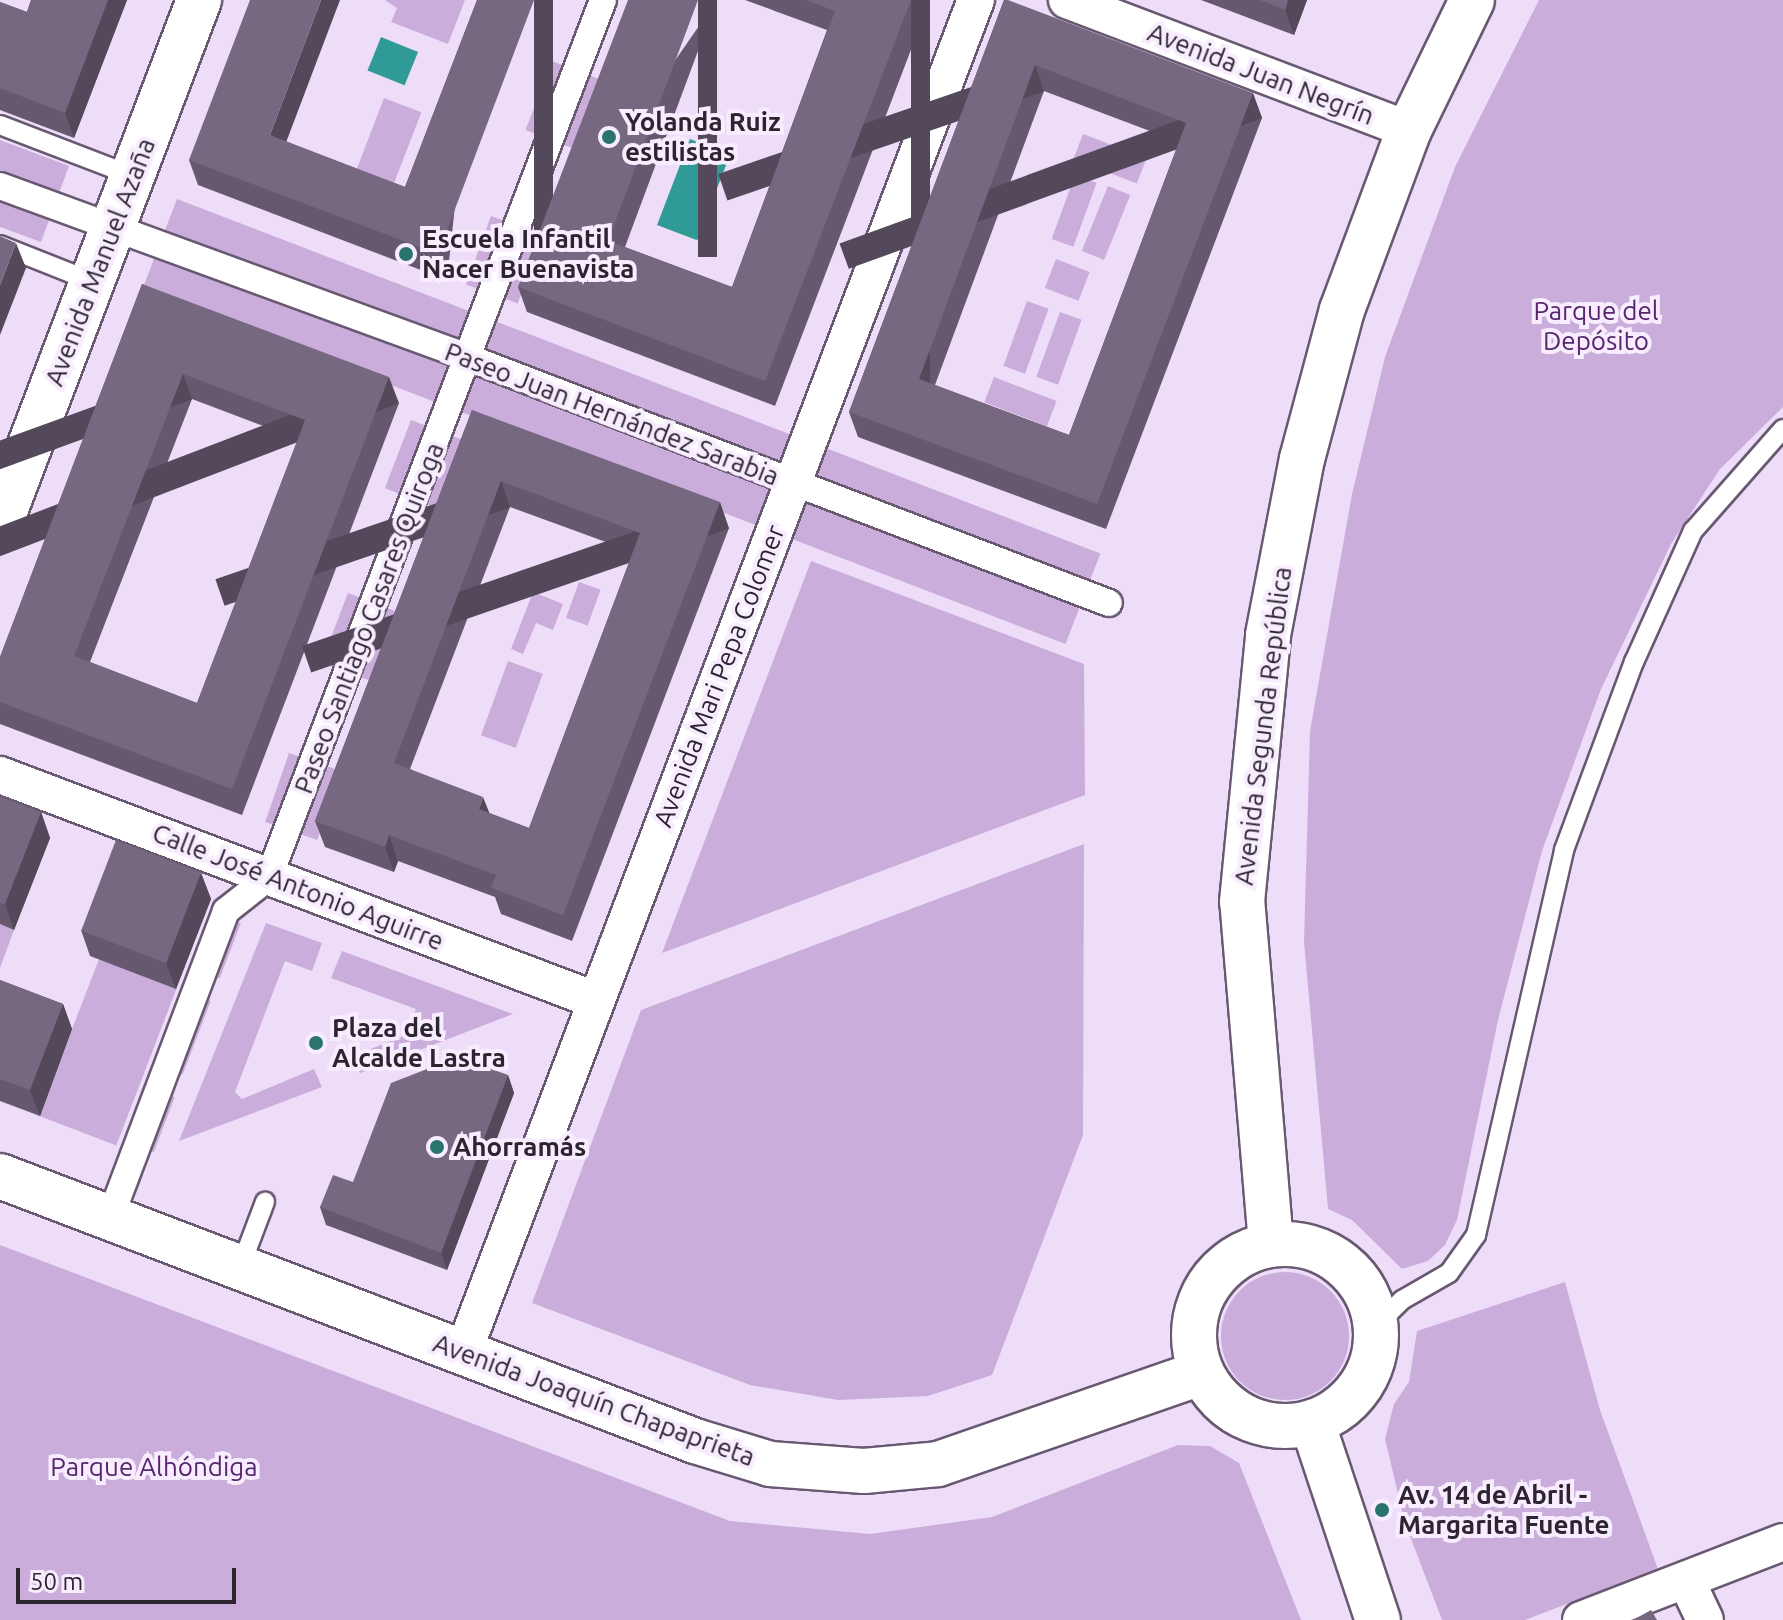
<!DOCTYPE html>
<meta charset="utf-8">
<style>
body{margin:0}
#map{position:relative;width:1783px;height:1620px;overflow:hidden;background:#eeddf9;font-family:Ubuntu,sans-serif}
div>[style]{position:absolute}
.green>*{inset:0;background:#cbaddc;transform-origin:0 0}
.round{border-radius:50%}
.water>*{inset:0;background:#309b96;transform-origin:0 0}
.roads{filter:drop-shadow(2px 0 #685971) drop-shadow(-2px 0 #685971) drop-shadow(0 2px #685971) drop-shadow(0 -2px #685971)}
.service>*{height:18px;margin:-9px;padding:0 9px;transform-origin:9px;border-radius:9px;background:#fff}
.pedestrian>*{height:26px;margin:-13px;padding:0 13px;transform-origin:13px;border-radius:13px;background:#fff}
.minor>*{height:36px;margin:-18px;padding:0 18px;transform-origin:18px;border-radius:18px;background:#fff}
.tertiary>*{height:44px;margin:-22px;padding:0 22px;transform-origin:22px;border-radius:22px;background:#fff}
.tertiary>.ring{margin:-22px;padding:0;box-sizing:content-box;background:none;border:44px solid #fff;border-radius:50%}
.wall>*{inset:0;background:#66596f}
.shaded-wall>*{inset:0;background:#53495a;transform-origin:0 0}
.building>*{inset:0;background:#776881;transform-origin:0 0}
.dots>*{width:22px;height:22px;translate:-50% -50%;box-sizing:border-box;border:4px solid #f8edfe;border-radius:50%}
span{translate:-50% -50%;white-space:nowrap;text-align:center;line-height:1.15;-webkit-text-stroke:8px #f8edfe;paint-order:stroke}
.street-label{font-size:26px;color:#2c2530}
.poi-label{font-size:26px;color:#2c2530;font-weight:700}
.left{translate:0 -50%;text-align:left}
.park-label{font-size:26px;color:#57266e}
.scale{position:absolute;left:16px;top:1568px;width:220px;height:36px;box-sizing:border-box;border:4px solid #2c2530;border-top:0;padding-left:10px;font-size:24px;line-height:28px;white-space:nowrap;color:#2c2530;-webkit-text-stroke:6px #f8edfe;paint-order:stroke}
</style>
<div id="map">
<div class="green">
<div style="clip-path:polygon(385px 0,465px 0,448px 44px,391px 22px,397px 8px)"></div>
<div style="clip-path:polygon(1539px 0,1783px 0,1783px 407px,1720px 469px,1671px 544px,1601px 689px,1542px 851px,1498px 1020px,1457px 1220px,1445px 1245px,1428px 1261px,1402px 1269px,1352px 1220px,1328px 1209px,1304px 942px,1310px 731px,1352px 494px,1385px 357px,1455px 167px)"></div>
<div style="left:552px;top:61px;width:56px;height:74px;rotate:21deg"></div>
<div style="left:384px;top:98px;width:40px;height:79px;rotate:21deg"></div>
<div style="left:1083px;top:134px;width:68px;height:27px;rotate:21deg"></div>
<div style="clip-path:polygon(0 140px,69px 166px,41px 242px,0 227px)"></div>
<div style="left:1075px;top:175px;width:23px;height:68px;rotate:20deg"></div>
<div style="left:1108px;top:186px;width:24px;height:70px;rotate:22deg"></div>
<div style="left:177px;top:199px;width:989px;height:97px;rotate:21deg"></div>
<div style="left:491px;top:216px;width:55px;height:73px;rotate:20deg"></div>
<div style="left:1056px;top:259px;width:36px;height:31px;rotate:21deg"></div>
<div style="left:1027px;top:301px;width:23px;height:69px;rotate:20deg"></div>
<div style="left:1060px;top:312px;width:23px;height:69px;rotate:20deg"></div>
<div style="left:994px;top:377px;width:67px;height:27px;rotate:21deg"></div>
<div style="left:411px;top:420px;width:56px;height:73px;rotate:21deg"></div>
<div style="clip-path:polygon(811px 561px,1084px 664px,1085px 795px,662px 953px)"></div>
<div style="left:579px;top:582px;width:23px;height:38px;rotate:20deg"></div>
<div style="clip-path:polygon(533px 592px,563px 604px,553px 630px,536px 623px,523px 654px,511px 649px)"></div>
<div style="left:348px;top:593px;width:55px;height:74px;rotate:21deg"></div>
<div style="left:508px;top:661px;width:37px;height:79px;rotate:20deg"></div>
<div style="left:289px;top:753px;width:55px;height:73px;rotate:19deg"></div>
<div style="clip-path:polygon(1084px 844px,1083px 1135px,992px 1375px,928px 1396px,838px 1400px,750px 1385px,532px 1303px,641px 1010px)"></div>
<div style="left:225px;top:917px;width:17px;height:59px;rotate:21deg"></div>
<div style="clip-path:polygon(266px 923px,322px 943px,312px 971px,285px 961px,235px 1092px,242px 1099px,314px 1069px,322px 1087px,179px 1141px)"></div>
<div style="clip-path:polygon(0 924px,14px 930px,0 968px)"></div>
<div style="clip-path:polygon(342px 951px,513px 1014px,360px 1073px,353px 1056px,406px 1035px,416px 1009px,331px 978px)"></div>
<div style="left:99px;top:959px;width:83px;height:168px;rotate:21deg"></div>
<div style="left:195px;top:995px;width:17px;height:79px;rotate:21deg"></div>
<div style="left:159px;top:1091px;width:17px;height:59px;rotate:21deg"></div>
<div style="clip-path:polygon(0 1245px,730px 1521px,870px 1534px,992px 1517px,1178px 1445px,1210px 1446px,1239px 1463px,1301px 1620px,0 1620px)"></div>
<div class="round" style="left:1221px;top:1272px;width:128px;height:128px"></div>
<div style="clip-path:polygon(1565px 1282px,1600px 1410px,1658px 1569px,1525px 1620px,1442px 1620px,1405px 1523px,1385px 1439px,1394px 1404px,1409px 1382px,1417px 1331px)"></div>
</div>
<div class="water">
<div style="left:381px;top:37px;width:40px;height:36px;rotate:22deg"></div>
<div style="left:690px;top:139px;width:43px;height:92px;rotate:21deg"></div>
</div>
<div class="roads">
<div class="service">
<div style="left:0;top:125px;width:142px;rotate:21deg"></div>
<div style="left:0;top:245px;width:100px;rotate:21.7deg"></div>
<div style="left:240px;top:1268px;width:71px;rotate:-69.3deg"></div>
<div style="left:1376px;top:1326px;width:37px;rotate:-45deg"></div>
<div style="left:1402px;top:1300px;width:54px;rotate:-29.9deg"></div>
<div style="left:1449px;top:1273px;width:47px;rotate:-54.6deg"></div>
<div style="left:1476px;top:1235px;width:395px;rotate:-77.1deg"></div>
<div style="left:1564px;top:850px;width:201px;rotate:-69.6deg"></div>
<div style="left:1634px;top:662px;width:144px;rotate:-65.8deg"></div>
<div style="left:1693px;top:531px;width:136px;rotate:-48.6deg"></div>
</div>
<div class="pedestrian">
<div style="left:0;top:186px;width:500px;rotate:20.1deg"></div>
<div style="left:469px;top:358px;width:685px;rotate:20.95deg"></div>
<div style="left:110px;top:1218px;width:328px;rotate:-69.3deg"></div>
<div style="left:226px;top:911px;width:55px;rotate:-38.3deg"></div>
<div style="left:269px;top:877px;width:938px;rotate:-69.15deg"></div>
</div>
<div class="minor">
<div style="left:1067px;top:0;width:366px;rotate:20.8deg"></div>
<div style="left:0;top:775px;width:636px;rotate:20.71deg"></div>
<div style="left:463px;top:1353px;width:1447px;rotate:-69.24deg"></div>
<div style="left:1686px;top:1580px;width:44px;rotate:64.6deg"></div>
<div style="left:1581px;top:1620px;width:217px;rotate:-21.1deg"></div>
</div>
<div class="tertiary">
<div style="left:0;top:524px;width:561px;rotate:-69.2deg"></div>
<div style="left:0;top:1176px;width:744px;rotate:20.87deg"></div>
<div style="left:695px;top:1441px;width:78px;rotate:17deg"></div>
<div style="left:770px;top:1464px;width:94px;rotate:4.3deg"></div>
<div style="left:864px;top:1471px;width:74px;rotate:-5.4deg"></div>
<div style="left:938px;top:1464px;width:278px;rotate:-19.1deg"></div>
<div style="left:1271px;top:1244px;width:343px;rotate:-94.8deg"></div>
<div style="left:1242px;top:902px;width:268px;rotate:-84.4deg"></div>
<div style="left:1268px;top:635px;width:179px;rotate:-79.1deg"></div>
<div style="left:1302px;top:459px;width:154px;rotate:-75deg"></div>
<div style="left:1342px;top:310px;width:192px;rotate:-69.6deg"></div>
<div style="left:1409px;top:130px;width:144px;rotate:-64.1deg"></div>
<div class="ring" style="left:1194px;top:1244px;width:138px;height:138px"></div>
<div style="left:1312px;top:1422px;width:209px;rotate:71.6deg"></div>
</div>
</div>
<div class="wall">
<div style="clip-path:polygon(31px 0,127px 0,74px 138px,0 110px,0 2px,27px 12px)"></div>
<div style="clip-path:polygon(477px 0,447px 280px,198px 185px,189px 160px,286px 142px,405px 187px)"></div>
<div style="clip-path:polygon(717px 0,625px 247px,732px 287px,827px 30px,745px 0,930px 0,775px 406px,527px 312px,518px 287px)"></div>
<div style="clip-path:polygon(evenodd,1004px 0,1262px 118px,1106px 529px,858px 437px,849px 412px,1004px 0,1044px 91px,1179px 142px,1069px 435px,935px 385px,1044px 91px)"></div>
<div style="clip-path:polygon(1201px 0,1307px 0,1294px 35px)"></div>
<div style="clip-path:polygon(evenodd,142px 284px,399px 403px,242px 815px,0 724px,0 657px,142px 284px,192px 399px,298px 439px,197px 703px,90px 662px,192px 399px)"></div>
<div style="clip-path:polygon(evenodd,472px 410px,729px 528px,572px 941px,501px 914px,495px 897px,398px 861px,394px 872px,325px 847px,315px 821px,472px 410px,510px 507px,633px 552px,529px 828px,489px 813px,410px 769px,510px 507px)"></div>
<div style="clip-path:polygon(0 797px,41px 812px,50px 838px,14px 930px,0 924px)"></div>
<div style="clip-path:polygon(201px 873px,211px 899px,176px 989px,90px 956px,81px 930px)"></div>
<div style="clip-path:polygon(0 980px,63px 1004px,72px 1029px,40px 1116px,0 1101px)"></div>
<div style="clip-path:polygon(508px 1075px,514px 1093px,447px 1270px,326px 1225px,320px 1207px,353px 1182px)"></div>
</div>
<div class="shaded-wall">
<div style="clip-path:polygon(108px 0,127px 0,74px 138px,65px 113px)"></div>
<div style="clip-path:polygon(321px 0,340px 0,279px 161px,270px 135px)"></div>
<div style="left:534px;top:0;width:19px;height:272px"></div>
<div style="left:698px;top:0;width:19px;height:257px"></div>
<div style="left:911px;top:0;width:19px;height:408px"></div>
<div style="clip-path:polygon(1288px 0,1307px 0,1294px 35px,1285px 10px)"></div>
<div style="left:1035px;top:65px;width:28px;height:335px;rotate:71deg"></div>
<div style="left:1253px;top:93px;width:27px;height:440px;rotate:70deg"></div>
<div style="clip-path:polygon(16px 243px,26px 268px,0 335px,0 285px)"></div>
<div style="left:183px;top:374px;width:27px;height:302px;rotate:70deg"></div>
<div style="left:389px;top:377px;width:28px;height:441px;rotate:69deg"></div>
<div style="left:501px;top:481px;width:28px;height:302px;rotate:71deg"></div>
<div style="left:720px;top:502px;width:28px;height:442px;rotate:71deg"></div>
<div style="clip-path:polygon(483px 797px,493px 822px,479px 809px)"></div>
<div style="clip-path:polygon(41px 812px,50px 838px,14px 930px,5px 904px)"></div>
<div style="clip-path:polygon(389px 835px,398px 861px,394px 872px,385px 847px)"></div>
<div style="clip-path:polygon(201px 873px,211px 899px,176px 989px,166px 963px)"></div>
<div style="clip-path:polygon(63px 1004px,72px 1029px,40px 1116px,30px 1090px)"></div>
<div style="clip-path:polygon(508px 1075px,514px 1093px,447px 1270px,441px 1253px)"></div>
</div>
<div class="building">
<div style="clip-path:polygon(31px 0,108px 0,65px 113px,0 88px,0 2px,27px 12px)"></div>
<div style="clip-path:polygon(250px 0,321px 0,270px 135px,405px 187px,477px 0,534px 0,438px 254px,189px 160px)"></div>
<div style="clip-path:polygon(628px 0,698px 0,608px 241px,732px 287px,835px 11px,806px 0,911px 0,765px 381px,518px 287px)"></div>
<div style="clip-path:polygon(evenodd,1004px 0,1008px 0,1253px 93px,1097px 504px,849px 412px,1004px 0,1035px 65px,1186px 123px,1069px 435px,919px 379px,1035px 65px)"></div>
<div style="clip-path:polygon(1260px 0,1288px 0,1285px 10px)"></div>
<div style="clip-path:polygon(0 236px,16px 243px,0 285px)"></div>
<div style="clip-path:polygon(evenodd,142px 284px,389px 377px,232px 789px,0 702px,0 657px,142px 284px,183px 374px,305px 420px,197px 703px,74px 656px,183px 374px)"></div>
<div style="clip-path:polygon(evenodd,472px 410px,720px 502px,563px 915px,491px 888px,496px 875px,389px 835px,385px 847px,315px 821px,472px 410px,501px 481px,640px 533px,529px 828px,479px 809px,483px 797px,394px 763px,501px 481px)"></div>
<div style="clip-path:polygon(0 797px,41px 812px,5px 904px,0 903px)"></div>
<div style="left:116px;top:840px;width:91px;height:97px;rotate:21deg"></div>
<div style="clip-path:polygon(0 980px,63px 1004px,30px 1090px,0 1079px)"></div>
<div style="clip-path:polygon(458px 1057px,508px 1075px,441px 1253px,320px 1207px,333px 1175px,353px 1182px,391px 1083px)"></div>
<div style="clip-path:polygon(1651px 1610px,1657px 1620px,1633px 1620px)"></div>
</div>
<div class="dots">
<div style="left:609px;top:137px;background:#2a7470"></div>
<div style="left:406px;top:254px;background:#2a7470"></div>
<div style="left:316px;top:1043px;background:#2a7470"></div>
<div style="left:437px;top:1147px;background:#2a7470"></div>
<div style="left:1382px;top:1510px;background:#2a7470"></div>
</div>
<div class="street-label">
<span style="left:1261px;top:74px;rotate:21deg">Avenida Juan Negrín</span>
<span style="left:100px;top:262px;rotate:-69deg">Avenida Manuel Azaña</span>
<span style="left:612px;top:414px;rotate:21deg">Paseo Juan Hernández Sarabia</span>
<span style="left:369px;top:618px;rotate:-69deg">Paseo Santiago Casares Quiroga</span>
<span style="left:719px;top:676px;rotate:-69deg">Avenida Mari Pepa Colomer</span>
<span style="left:1263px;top:726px;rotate:-83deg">Avenida Segunda República</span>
<span style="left:298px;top:887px;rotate:21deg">Calle José Antonio Aguirre</span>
<span style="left:594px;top:1400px;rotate:20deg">Avenida Joaquín Chapaprieta</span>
</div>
<div class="poi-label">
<span class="left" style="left:625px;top:137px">Yolanda Ruiz<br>estilistas</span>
<span class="left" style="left:422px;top:254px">Escuela Infantil<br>Nacer Buenavista</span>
<span class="left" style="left:332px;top:1043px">Plaza del<br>Alcalde Lastra</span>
<span class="left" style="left:453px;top:1147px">Ahorramás</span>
<span class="left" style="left:1398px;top:1510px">Av. 14 de Abril -<br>Margarita Fuente</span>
</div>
<div class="park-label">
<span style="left:1596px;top:326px">Parque del<br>Depósito</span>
<span style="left:154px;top:1467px">Parque Alhóndiga</span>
</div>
<div class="scale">50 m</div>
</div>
